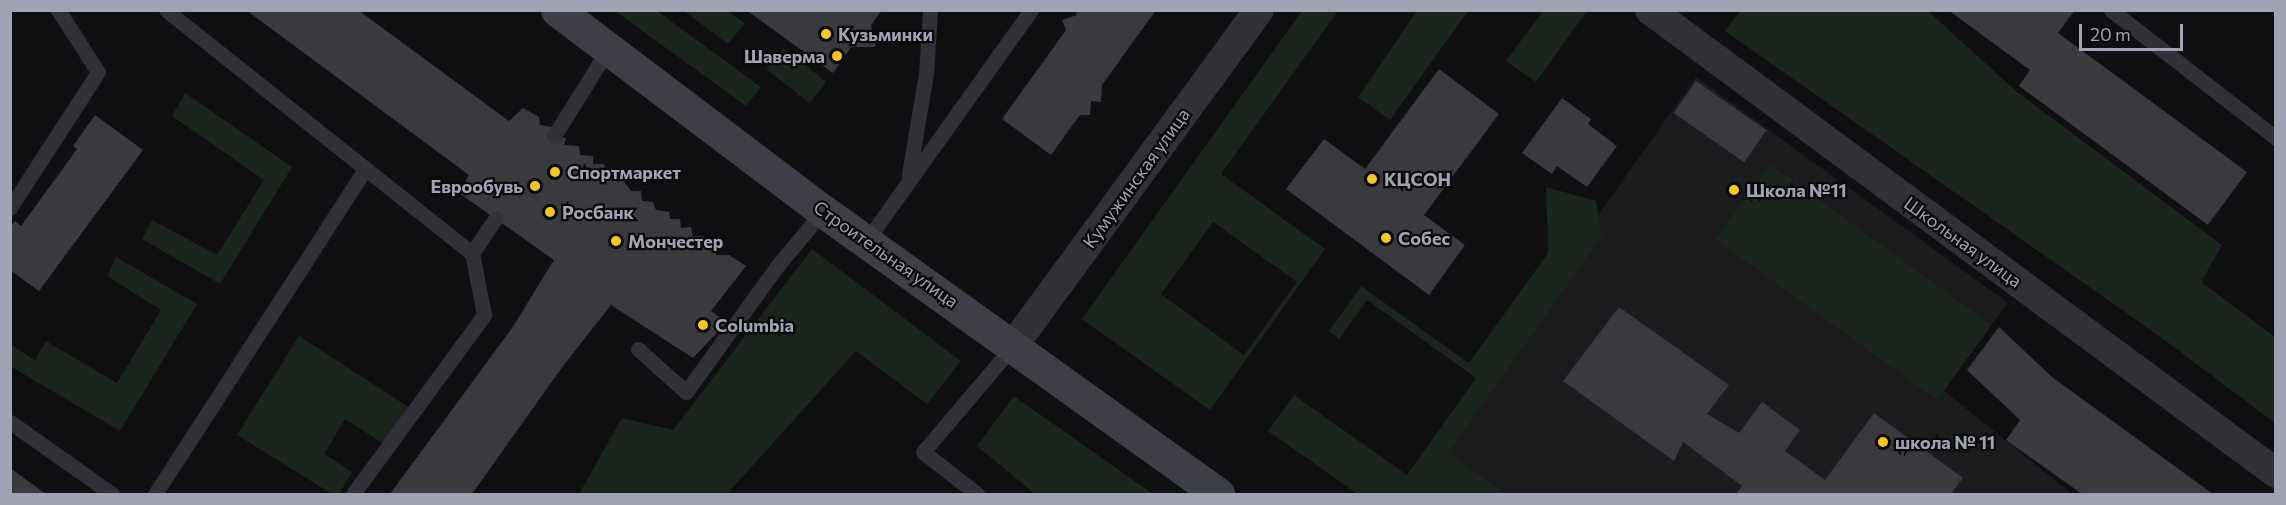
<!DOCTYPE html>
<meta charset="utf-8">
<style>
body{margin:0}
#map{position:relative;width:2286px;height:505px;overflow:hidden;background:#0f0f11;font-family:Commissioner,sans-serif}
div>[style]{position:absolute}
.built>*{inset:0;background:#1b1b1e}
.green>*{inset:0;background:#1b231d;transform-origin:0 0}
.building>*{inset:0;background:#39393e;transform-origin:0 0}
.lane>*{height:15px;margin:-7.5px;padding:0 7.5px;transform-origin:7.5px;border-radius:7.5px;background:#303036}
.street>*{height:30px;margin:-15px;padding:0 15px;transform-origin:15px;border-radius:15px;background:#303036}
.secondary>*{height:33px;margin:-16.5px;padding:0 16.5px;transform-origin:16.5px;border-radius:16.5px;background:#3e3f46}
.dots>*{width:16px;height:16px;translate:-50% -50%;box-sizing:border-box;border:3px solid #0a0a0b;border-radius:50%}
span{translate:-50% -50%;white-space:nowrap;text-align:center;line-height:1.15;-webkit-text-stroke:4.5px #0a0a0b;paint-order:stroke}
.poi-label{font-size:18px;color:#a0a3b2;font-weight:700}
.left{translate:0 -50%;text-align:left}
.right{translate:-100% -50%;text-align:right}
.street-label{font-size:18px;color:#a0a3b2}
.frame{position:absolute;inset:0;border:12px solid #a0a3b2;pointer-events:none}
.scale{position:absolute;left:2079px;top:24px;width:104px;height:27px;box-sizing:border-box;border:3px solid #a0a3b2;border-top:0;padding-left:8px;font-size:18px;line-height:21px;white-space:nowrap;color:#a0a3b2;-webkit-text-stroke:4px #0a0a0b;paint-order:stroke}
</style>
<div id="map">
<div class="built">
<div style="clip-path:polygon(1696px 77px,2008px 303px,1943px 390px,2072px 494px,1401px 494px)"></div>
</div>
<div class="green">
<div style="clip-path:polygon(615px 11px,657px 11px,761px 87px,746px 106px)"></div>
<div style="clip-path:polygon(684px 11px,727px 11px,745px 23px,728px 44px)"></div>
<div style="clip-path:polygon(evenodd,1302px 11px,1338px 11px,1221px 174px,1325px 249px,1210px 410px,1082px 319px,1302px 11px,1213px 222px,1297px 282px,1244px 355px,1161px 294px,1213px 222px)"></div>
<div style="clip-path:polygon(1417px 11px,1468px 11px,1390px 120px,1358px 97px)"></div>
<div style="clip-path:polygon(1543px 11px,1587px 11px,1536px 82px,1506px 61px)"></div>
<div style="clip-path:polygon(1740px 11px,1928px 11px,2017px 92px,2222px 245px,2201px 282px,2275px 337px,2275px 423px,2162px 338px,1725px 31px)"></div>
<div style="left:783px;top:48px;width:55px;height:27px;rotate:38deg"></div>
<div style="clip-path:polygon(185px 93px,292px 167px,220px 284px,142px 239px,152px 220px,217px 255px,264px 180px,172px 116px)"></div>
<div style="left:1770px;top:164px;width:274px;height:93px;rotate:36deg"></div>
<div style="clip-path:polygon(1546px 187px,1596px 201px,1602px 236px,1448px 453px,1507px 494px,1358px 494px,1268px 431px,1294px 395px,1407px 475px,1476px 378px,1367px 300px,1339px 339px,1329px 331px,1361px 286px,1469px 363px,1548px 253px)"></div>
<div style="clip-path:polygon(812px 249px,961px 361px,927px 404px,856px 351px,727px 494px,579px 494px,622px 418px,673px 430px)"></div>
<div style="clip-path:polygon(116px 257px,197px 304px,120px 431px,10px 366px,11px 345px,35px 360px,46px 341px,117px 383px,161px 310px,107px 276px)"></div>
<div style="clip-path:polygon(299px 336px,416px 412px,393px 450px,345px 419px,324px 454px,352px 472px,339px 494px,332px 494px,237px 435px)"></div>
<div style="clip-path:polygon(1014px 396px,1153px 494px,1035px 494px,977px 446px)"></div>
</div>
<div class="building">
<div style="clip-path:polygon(246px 10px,358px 10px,509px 121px,523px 108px,539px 117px,540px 125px,553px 127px,554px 136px,566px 138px,564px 145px,579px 146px,580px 155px,593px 156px,593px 164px,604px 164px,607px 174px,618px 173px,631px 191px,641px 191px,642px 201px,653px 202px,656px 210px,669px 212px,670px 219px,680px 219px,681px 228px,691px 227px,693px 236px,704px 236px,704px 247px,717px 246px,716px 255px,729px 255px,746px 266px,711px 311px,727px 322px,693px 358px,611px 305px,563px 366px,472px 494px,390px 494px,512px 328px,554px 260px,459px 193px,469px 175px)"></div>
<div style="clip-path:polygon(746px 10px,882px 10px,871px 25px,876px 47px,851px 47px,833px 73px)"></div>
<div style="clip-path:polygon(1075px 10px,1156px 10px,1102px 85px,1101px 102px,1091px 101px,1090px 115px,1080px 115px,1051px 155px,1002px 119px,1066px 30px,1062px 20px,1077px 15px)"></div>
<div style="clip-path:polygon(1948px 10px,2075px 10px,2058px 33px,2247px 172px,2208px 225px,2019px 86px,2030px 70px)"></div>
<div style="clip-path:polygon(1439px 69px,1499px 114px,1424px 215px,1465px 245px,1429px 295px,1286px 189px,1324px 139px,1365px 169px)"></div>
<div style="left:1696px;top:81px;width:86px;height:39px;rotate:35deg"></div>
<div style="clip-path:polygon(1562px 98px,1591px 119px,1588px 124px,1617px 146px,1587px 187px,1557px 166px,1552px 174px,1522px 153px)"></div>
<div style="clip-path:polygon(95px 115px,143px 150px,39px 291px,10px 270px,10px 227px,15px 221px,21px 226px,77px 149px,73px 146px)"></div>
<div style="clip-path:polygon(1619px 307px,1729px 385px,1707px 414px,1739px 433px,1762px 402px,1800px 430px,1785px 451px,1825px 480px,1874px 413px,1963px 478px,1951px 494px,1736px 494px,1742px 486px,1683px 442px,1674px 461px,1563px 381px)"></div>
<div style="clip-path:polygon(1999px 327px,2052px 377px,2213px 494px,2082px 494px,2006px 440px,2020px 420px,1967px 370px)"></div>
<div style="clip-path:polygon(10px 468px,46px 494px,10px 494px)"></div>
</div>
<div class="lane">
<div style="left:166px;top:10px;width:391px;rotate:38.5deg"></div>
<div style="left:472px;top:253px;width:63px;rotate:79deg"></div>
<div style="left:484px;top:315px;width:222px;rotate:126.2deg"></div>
<div style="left:2111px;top:10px;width:209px;rotate:37.8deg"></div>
<div style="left:554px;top:136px;width:100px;rotate:-58.1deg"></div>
<div style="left:909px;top:174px;width:101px;rotate:-80.4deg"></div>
<div style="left:926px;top:74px;width:64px;rotate:-86.4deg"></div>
<div style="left:10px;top:208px;width:162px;rotate:-57.1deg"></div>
<div style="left:98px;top:72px;width:74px;rotate:-122.8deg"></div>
<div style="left:867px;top:240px;width:282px;rotate:-54.5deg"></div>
<div style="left:472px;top:253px;width:42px;rotate:-55.6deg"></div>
<div style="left:638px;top:349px;width:64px;rotate:41.9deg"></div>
<div style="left:686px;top:392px;width:157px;rotate:-54.1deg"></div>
<div style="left:778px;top:265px;width:70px;rotate:-50.2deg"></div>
<div style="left:10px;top:422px;width:125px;rotate:35.2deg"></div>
<div style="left:155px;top:494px;width:385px;rotate:-57.1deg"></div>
<div style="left:977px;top:494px;width:68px;rotate:-142.1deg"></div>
<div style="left:923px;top:452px;width:139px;rotate:-49.7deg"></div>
</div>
<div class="street">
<div style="left:1650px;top:10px;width:779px;rotate:36.49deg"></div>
<div style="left:1013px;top:346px;width:416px;rotate:-53.8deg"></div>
</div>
<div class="secondary">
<div style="left:557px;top:10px;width:333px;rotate:37.1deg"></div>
<div style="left:823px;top:211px;width:486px;rotate:35.6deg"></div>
</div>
<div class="dots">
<div style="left:826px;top:34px;background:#f7c721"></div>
<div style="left:837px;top:56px;background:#f7c721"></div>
<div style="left:555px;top:172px;background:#f7c721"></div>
<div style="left:1372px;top:179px;background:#f7c721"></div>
<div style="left:535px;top:186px;background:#f7c721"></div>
<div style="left:1734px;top:190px;background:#f7c721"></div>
<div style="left:550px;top:212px;background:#f7c721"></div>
<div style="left:1386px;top:238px;background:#f7c721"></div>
<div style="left:616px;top:241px;background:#f7c721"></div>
<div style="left:703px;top:325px;background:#f7c721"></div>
<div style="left:1883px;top:442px;background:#f7c721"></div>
</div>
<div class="poi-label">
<span class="left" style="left:838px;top:34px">Кузьминки</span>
<span class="right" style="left:825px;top:56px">Шаверма</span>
<span class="left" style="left:567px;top:172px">Спортмаркет</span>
<span class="left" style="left:1384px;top:179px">КЦСОН</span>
<span class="right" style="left:523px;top:186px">Еврообувь</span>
<span class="left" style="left:1746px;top:190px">Школа №11</span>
<span class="left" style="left:562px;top:212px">Росбанк</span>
<span class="left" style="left:1398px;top:238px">Собес</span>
<span class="left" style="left:628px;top:241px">Мончестер</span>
<span class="left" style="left:715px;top:325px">Columbia</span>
<span class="left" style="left:1895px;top:442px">школа № 11</span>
</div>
<div class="street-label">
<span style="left:1136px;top:178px;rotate:-54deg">Кумужинская улица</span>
<span style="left:1963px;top:242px;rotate:36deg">Школьная улица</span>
<span style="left:886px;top:254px;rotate:35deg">Строительная улица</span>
</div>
<div class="frame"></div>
<div class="scale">20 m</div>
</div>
